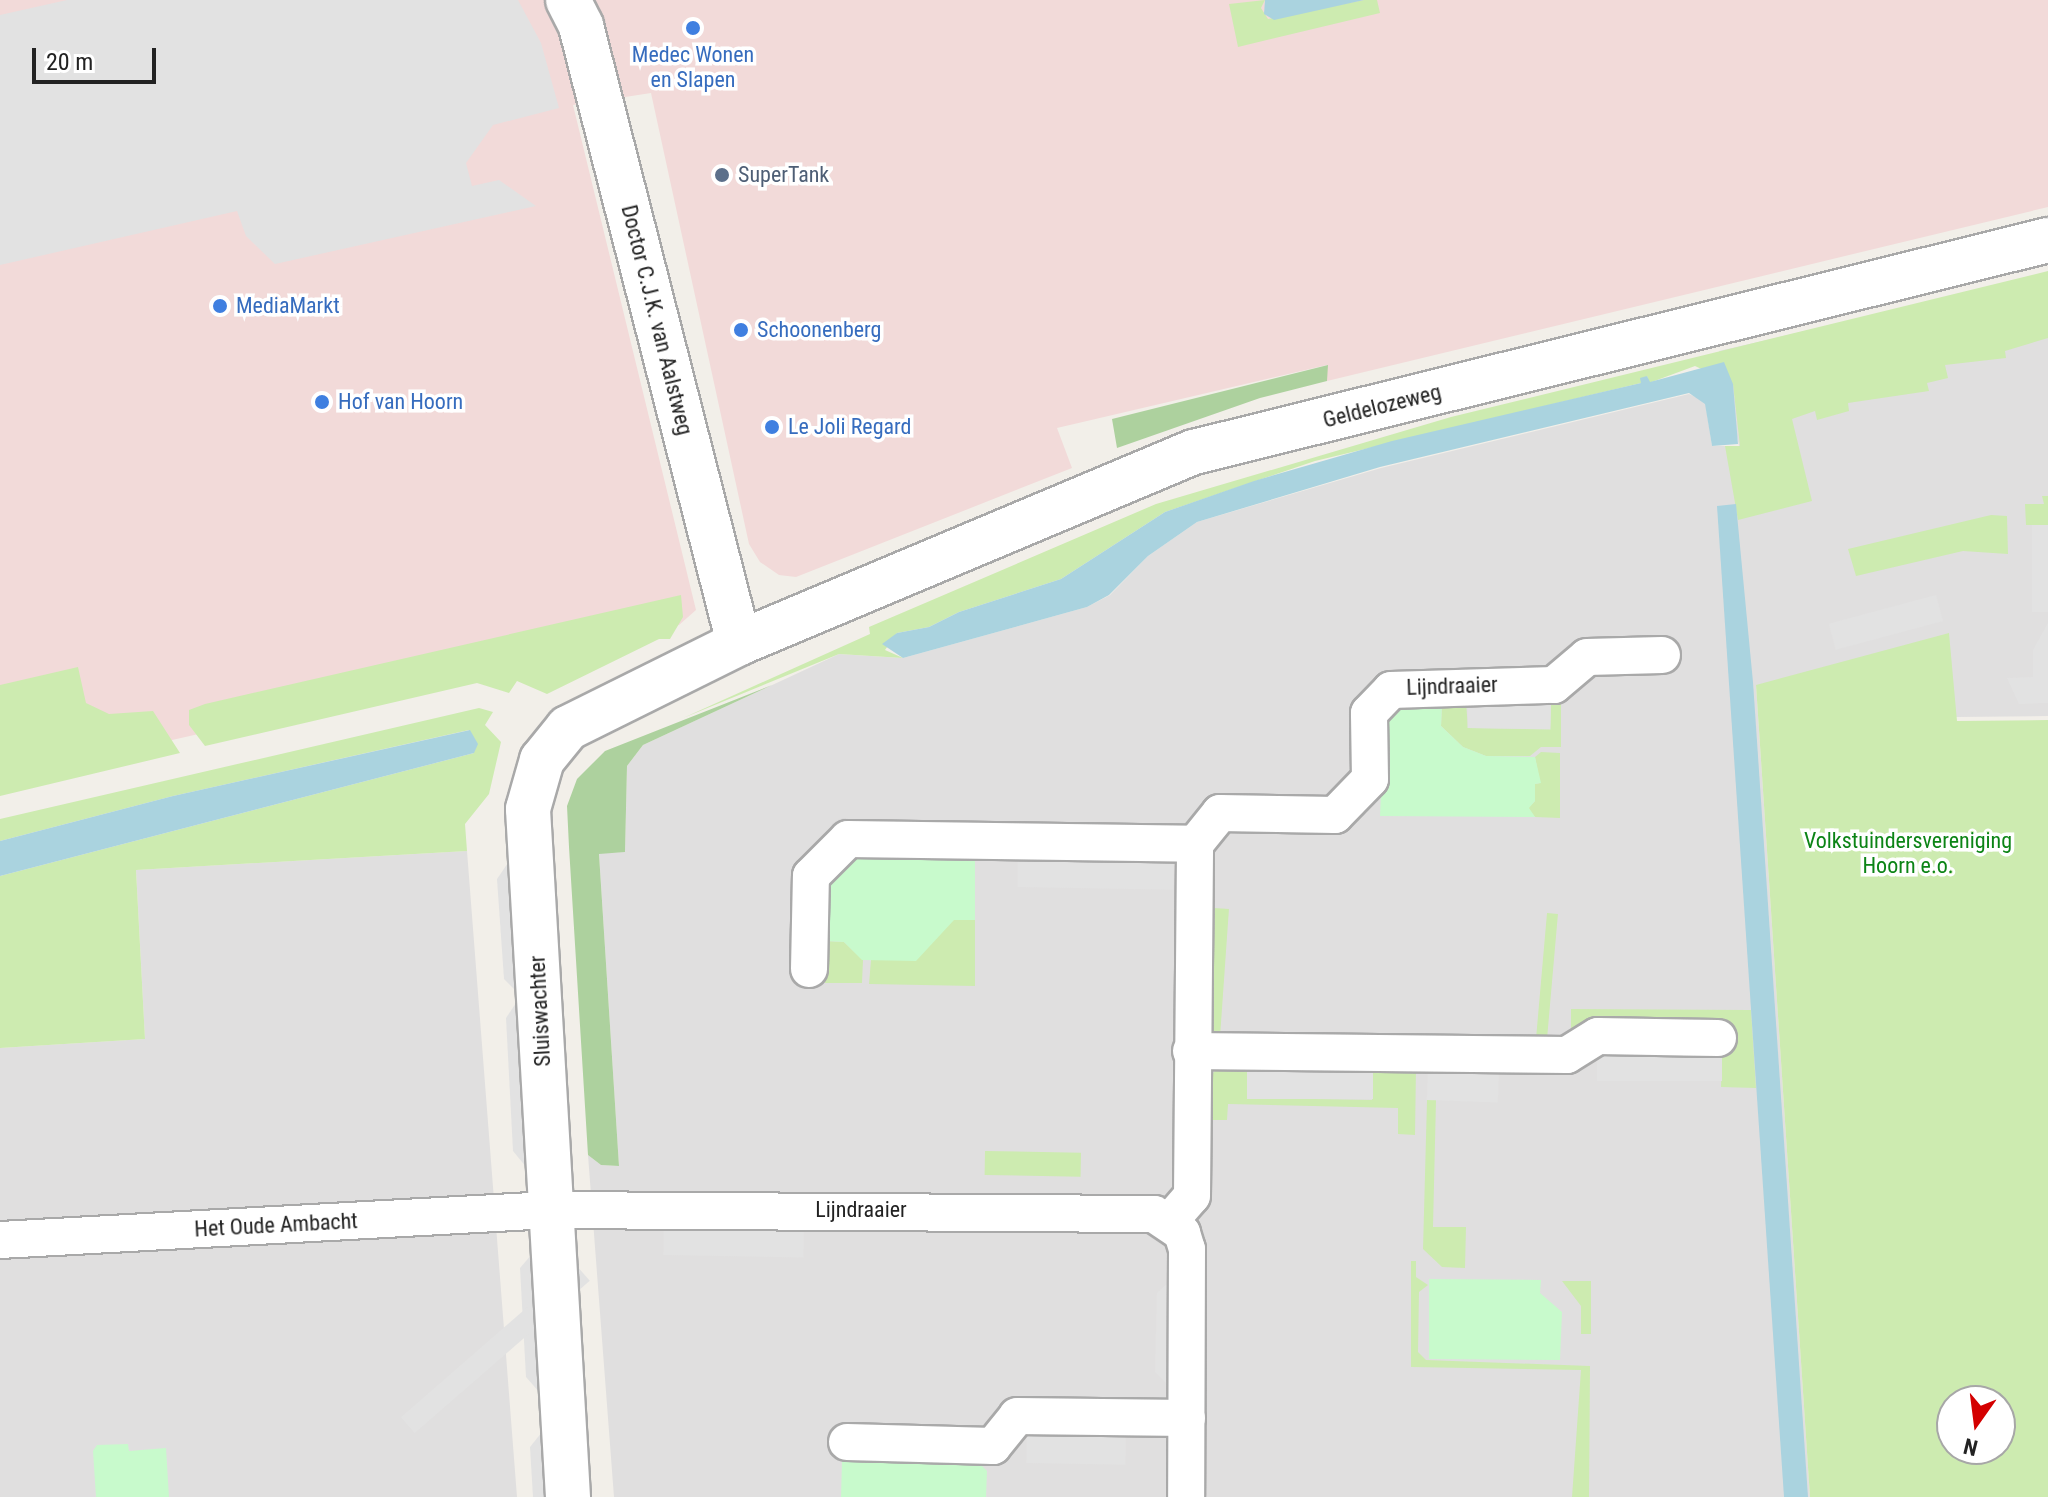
<!DOCTYPE html>
<style>
body{margin:0}
#map{position:relative;width:2048px;height:1497px;overflow:hidden;background:#f2efe9;font-family:"Roboto Condensed",sans-serif}
div>[style]{position:absolute}
.residential>*{inset:0;background:#e0dfdf}
.commercial>*{inset:0;background:#f2dad9}
.grass>*{inset:0;background:#cdebb0;transform-origin:0 0}
.forest>*{inset:0;background:#add19e}
.park>*{inset:0;background:#c8facc}
.parking>*{inset:0;background:#e2e2e2;transform-origin:0 0}
.water>*{inset:0;background:#aad3df}
.roads{filter:drop-shadow(2px 0 #a9a9a9) drop-shadow(-2px 0 #a9a9a9) drop-shadow(0 2px #a9a9a9) drop-shadow(0 -2px #a9a9a9)}
.minor>*{height:36px;margin:-18px;padding:0 18px;transform-origin:18px;border-radius:18px;background:#fff}
.tertiary>*{height:44px;margin:-22px;padding:0 22px;transform-origin:22px;border-radius:22px;background:#fff}
.dots>*{width:22px;height:22px;translate:-50% -50%;box-sizing:border-box;border:4px solid #fff;border-radius:50%}
span{translate:-50% -50%;white-space:nowrap;text-align:center;line-height:1.15;-webkit-text-stroke:7px #fff;paint-order:stroke}
.shop-label{font-size:22px;color:#366cbe}
.left{translate:0 -50%;text-align:left}
.service-label{font-size:22px;color:#4e5e75}
.street-label{font-size:22px;color:#222}
.park-label{font-size:22px;color:#0c8416}
.north{position:absolute;left:1936px;top:1385px;width:80px;height:80px;box-sizing:border-box;background:#fff;border:2px solid #a7a7a7;border-radius:50%;rotate:194deg;font-size:22px;font-weight:700;line-height:32px;text-align:center;color:#222}
.north::after{content:'';display:block;margin:auto;width:28px;height:36px;background:#d40000;clip-path:polygon(50% 0,100% 100%,50% 72%,0 100%)}
.scale{position:absolute;left:32px;top:48px;width:124px;height:36px;box-sizing:border-box;border:4px solid #222;border-top:0;padding-left:10px;font-size:24px;line-height:28px;white-space:nowrap;color:#222;-webkit-text-stroke:6px #fff;paint-order:stroke}
</style>
<div id="map">
<div class="residential">
<div style="clip-path:polygon(2048px 275px,2048px 716px,1957px 717px,1756px 685px,1810px 1497px,614px 1497px,588px 1155px,601px 1165px,619px 1166px,599px 853px,625px 852px,627px 766px,643px 745px,839px 654px,903px 658px,1087px 607px,1110px 595px,1148px 556px,1197px 522px,1381px 468px,1689px 394px,1705px 401px,1712px 446px,1739px 446px,1719px 351px)"></div>
<div style="clip-path:polygon(467px 851px,517px 1497px,0 1497px,0 1048px,145px 1039px,136px 870px)"></div>
</div>
<div class="commercial">
<div style="clip-path:polygon(0 0,2048px 0,2048px 207px,1327px 381px,1327px 365px,1057px 428px,1072px 468px,796px 577px,779px 575px,760px 562px,749px 544px,651px 93px,573px 105px,696px 610px,679px 625px,0 779px)"></div>
</div>
<div class="grass">
<div style="clip-path:polygon(1265px 0,1261px 8px,1268px 19px,1364px 0,1377px 0,1380px 13px,1238px 47px,1229px 4px)"></div>
<div style="clip-path:polygon(2048px 271px,2048px 338px,2005px 351px,2006px 358px,1945px 365px,1948px 378px,1927px 383px,1929px 391px,1848px 403px,1849px 411px,1817px 420px,1815px 411px,1792px 419px,1812px 501px,1738px 520px,1725px 446px,1740px 446px,1733px 384px,1695px 366px,1649px 383px,1647px 376px,1641px 383px,1315px 461px,1165px 512px,1061px 579px,959px 612px,929px 627px,897px 633px,885px 650px,903px 658px,839px 654px,683px 718px,870px 634px,869px 627px,1156px 504px,1451px 417px)"></div>
<div style="clip-path:polygon(2042px 496px,2048px 496px,2048px 525px,2026px 525px,2025px 504px,2044px 504px)"></div>
<div style="clip-path:polygon(1991px 515px,2007px 516px,2008px 554px,1963px 551px,1856px 576px,1848px 549px)"></div>
<div style="clip-path:polygon(681px 595px,683px 617px,670px 639px,659px 639px,547px 694px,517px 681px,509px 693px,477px 683px,205px 746px,189px 725px,189px 710px,205px 704px)"></div>
<div style="clip-path:polygon(evenodd,1949px 633px,1957px 721px,2048px 720px,2048px 1497px,1810px 1497px,1756px 685px,1949px 633px,1952px 1401px,2000px 1401px,2000px 1449px,1952px 1449px,1952px 1401px)"></div>
<div style="clip-path:polygon(78px 667px,86px 703px,109px 714px,153px 711px,180px 753px,0 796px,0 685px)"></div>
<div style="clip-path:polygon(1551px 701px,1561px 701px,1561px 747px,1541px 747px,1530px 756px,1486px 756px,1463px 747px,1441px 726px,1442px 704px,1466px 702px,1468px 728px,1550px 729px)"></div>
<div style="clip-path:polygon(479px 708px,493px 712px,485px 725px,501px 742px,489px 794px,465px 824px,467px 851px,136px 870px,145px 1039px,0 1048px,0 876px,474px 753px,469px 730px,173px 796px,0 841px,0 819px)"></div>
<div style="clip-path:polygon(1541px 752px,1560px 753px,1560px 818px,1535px 817px,1528px 808px,1535px 801px,1535px 784px,1540px 783px,1535px 757px)"></div>
<div style="left:1214px;top:908px;width:15px;height:123px;rotate:4deg"></div>
<div style="left:1547px;top:913px;width:11px;height:127px;rotate:5deg"></div>
<div style="clip-path:polygon(954px 919px,975px 920px,975px 986px,869px 984px,871px 960px)"></div>
<div style="clip-path:polygon(826px 941px,844px 942px,863px 960px,862px 983px,825px 983px)"></div>
<div style="clip-path:polygon(1571px 1009px,1751px 1010px,1756px 1088px,1721px 1087px,1722px 1052px,1730px 1052px,1730px 1021px,1584px 1021px,1571px 1032px)"></div>
<div style="clip-path:polygon(1221px 1065px,1247px 1066px,1247px 1098px,1372px 1100px,1373px 1067px,1416px 1068px,1415px 1135px,1398px 1134px,1398px 1108px,1228px 1104px,1227px 1120px,1210px 1120px,1210px 1076px)"></div>
<div style="clip-path:polygon(1427px 1100px,1436px 1100px,1433px 1227px,1466px 1227px,1465px 1268px,1442px 1267px,1423px 1249px)"></div>
<div style="left:985px;top:1151px;width:96px;height:24px;rotate:1deg"></div>
<div style="clip-path:polygon(1411px 1261px,1416px 1261px,1416px 1277px,1428px 1285px,1419px 1292px,1418px 1352px,1426px 1360px,1590px 1366px,1589px 1497px,1572px 1497px,1581px 1370px,1411px 1367px)"></div>
<div style="clip-path:polygon(1562px 1281px,1591px 1281px,1591px 1334px,1581px 1334px,1581px 1306px)"></div>
</div>
<div class="forest">
<div style="clip-path:polygon(1328px 365px,1327px 381px,1260px 398px,1117px 448px,1112px 419px)"></div>
<div style="clip-path:polygon(772px 685px,643px 745px,627px 766px,625px 852px,599px 854px,619px 1166px,601px 1165px,588px 1155px,569px 847px,567px 806px,577px 779px,605px 751px)"></div>
</div>
<div class="park">
<div style="clip-path:polygon(1442px 704px,1441px 726px,1463px 747px,1486px 756px,1535px 757px,1541px 783px,1535px 784px,1535px 801px,1529px 808px,1535px 817px,1380px 816px,1384px 722px,1396px 707px)"></div>
<div style="clip-path:polygon(857px 854px,975px 858px,975px 920px,954px 920px,916px 961px,862px 960px,844px 942px,826px 941px,826px 881px)"></div>
<div style="clip-path:polygon(1429px 1279px,1541px 1280px,1540px 1293px,1562px 1312px,1560px 1360px,1429px 1359px)"></div>
<div style="clip-path:polygon(128px 1444px,129px 1451px,166px 1448px,169px 1497px,96px 1497px,93px 1451px,97px 1445px)"></div>
<div style="clip-path:polygon(842px 1460px,976px 1460px,987px 1471px,986px 1497px,841px 1497px)"></div>
</div>
<div class="parking">
<div style="clip-path:polygon(67px 0,518px 0,541px 43px,559px 108px,493px 125px,466px 163px,472px 186px,499px 180px,536px 206px,275px 264px,246px 236px,237px 211px,0 265px,0 15px)"></div>
<div style="left:2032px;top:525px;width:16px;height:87px"></div>
<div style="left:1936px;top:595px;width:27px;height:111px;rotate:75deg"></div>
<div style="clip-path:polygon(2048px 623px,2048px 703px,2019px 704px,2007px 678px,2033px 677px,2033px 650px)"></div>
<div style="left:1468px;top:700px;width:83px;height:28px;rotate:1deg"></div>
<div style="left:1018px;top:858px;width:156px;height:29px;rotate:1deg"></div>
<div style="clip-path:polygon(510px 860px,517px 992px,504px 979px,497px 879px)"></div>
<div style="clip-path:polygon(518px 1000px,527px 1168px,513px 1151px,506px 1018px)"></div>
<div style="left:1597px;top:1051px;width:125px;height:30px"></div>
<div style="left:1247px;top:1066px;width:126px;height:33px"></div>
<div style="left:1428px;top:1067px;width:71px;height:33px;rotate:2deg"></div>
<div style="left:664px;top:1221px;width:140px;height:34px;rotate:1deg"></div>
<div style="clip-path:polygon(532px 1254px,540px 1393px,526px 1377px,520px 1268px)"></div>
<div style="left:576px;top:1265px;width:21px;height:232px;rotate:49deg"></div>
<div style="clip-path:polygon(1170px 1281px,1168px 1385px,1155px 1372px,1157px 1293px)"></div>
<div style="left:1027px;top:1429px;width:99px;height:34px;rotate:1deg"></div>
<div style="clip-path:polygon(542px 1432px,546px 1497px,533px 1497px,530px 1447px)"></div>
</div>
<div class="water">
<div style="clip-path:polygon(1265px 0,1364px 0,1274px 20px,1264px 14px)"></div>
<div style="clip-path:polygon(1724px 362px,1733px 384px,1738px 444px,1712px 446px,1705px 404px,1689px 393px,1380px 467px,1197px 522px,1148px 556px,1109px 595px,1087px 607px,903px 658px,882px 644px,897px 633px,929px 627px,959px 612px,1061px 579px,1165px 512px,1254px 481px,1392px 441px,1641px 383px,1640px 378px,1647px 376px,1650px 382px)"></div>
<div style="clip-path:polygon(1736px 504px,1753px 682px,1808px 1497px,1784px 1497px,1717px 506px)"></div>
<div style="clip-path:polygon(470px 730px,478px 744px,474px 753px,0 876px,0 841px,173px 796px)"></div>
</div>
<div class="roads">
<div class="minor">
<div style="left:809px;top:969px;width:93px;rotate:-88.8deg"></div>
<div style="left:811px;top:876px;width:52px;rotate:-45deg"></div>
<div style="left:848px;top:839px;width:347px;rotate:0.8deg"></div>
<div style="left:1191px;top:1051px;width:376px;rotate:0.6deg"></div>
<div style="left:1567px;top:1055px;width:36px;rotate:-32deg"></div>
<div style="left:1598px;top:1036px;width:120px;rotate:1deg"></div>
<div style="left:1170px;top:1221px;width:33px;rotate:-49deg"></div>
<div style="left:1192px;top:1196px;width:352px;rotate:-89.5deg"></div>
<div style="left:1195px;top:844px;width:40px;rotate:-51deg"></div>
<div style="left:1220px;top:813px;width:115px;rotate:1deg"></div>
<div style="left:1335px;top:815px;width:50px;rotate:-45.8deg"></div>
<div style="left:1370px;top:779px;width:66px;rotate:-90.9deg"></div>
<div style="left:1369px;top:713px;width:32px;rotate:-46deg"></div>
<div style="left:1391px;top:690px;width:163px;rotate:-1.8deg"></div>
<div style="left:1554px;top:685px;width:43px;rotate:-40.3deg"></div>
<div style="left:1587px;top:657px;width:75px;rotate:-1.5deg"></div>
<div style="left:0;top:1240px;width:552px;rotate:-3.12deg"></div>
<div style="left:551px;top:1210px;width:603px;rotate:0.38deg"></div>
<div style="left:1154px;top:1214px;width:34px;rotate:34deg"></div>
<div style="left:1182px;top:1233px;width:17px;rotate:73deg"></div>
<div style="left:1187px;top:1249px;width:248px;rotate:90.2deg"></div>
<div style="left:847px;top:1442px;width:146px;rotate:1.6deg"></div>
<div style="left:993px;top:1446px;width:38px;rotate:-51deg"></div>
<div style="left:1017px;top:1416px;width:170px;rotate:0.7deg"></div>
</div>
<div class="tertiary">
<div style="left:568px;top:0;width:29px;rotate:63deg"></div>
<div style="left:581px;top:26px;width:637px;rotate:75.64deg"></div>
<div style="left:568px;top:1497px;width:689px;rotate:-93.33deg"></div>
<div style="left:528px;top:809px;width:51px;rotate:-74.1deg"></div>
<div style="left:542px;top:760px;width:41px;rotate:-50.9deg"></div>
<div style="left:568px;top:728px;width:191px;rotate:-26.4deg"></div>
<div style="left:739px;top:643px;width:493px;rotate:-22.8deg"></div>
<div style="left:1194px;top:452px;width:880px;rotate:-13.94deg"></div>
</div>
</div>
<div class="dots">
<div style="left:693px;top:28px;background:#3f7fe0"></div>
<div style="left:722px;top:175px;background:#5c6f8a"></div>
<div style="left:220px;top:306px;background:#3f7fe0"></div>
<div style="left:741px;top:330px;background:#3f7fe0"></div>
<div style="left:322px;top:402px;background:#3f7fe0"></div>
<div style="left:772px;top:427px;background:#3f7fe0"></div>
</div>
<div class="shop-label">
<span style="left:693px;top:67px">Medec Wonen<br>en Slapen</span>
<span class="left" style="left:236px;top:306px">MediaMarkt</span>
<span class="left" style="left:757px;top:330px">Schoonenberg</span>
<span class="left" style="left:338px;top:402px">Hof van Hoorn</span>
<span class="left" style="left:788px;top:427px">Le Joli Regard</span>
</div>
<div class="service-label">
<span class="left" style="left:738px;top:175px">SuperTank</span>
</div>
<div class="street-label">
<span style="left:657px;top:320px;rotate:76deg">Doctor C.J.K. van Aalstweg</span>
<span style="left:1382px;top:406px;rotate:-14deg">Geldelozeweg</span>
<span style="left:1452px;top:686px;rotate:-2deg">Lijndraaier</span>
<span style="left:540px;top:1011px;rotate:-93deg">Sluiswachter</span>
<span style="left:861px;top:1210px">Lijndraaier</span>
<span style="left:276px;top:1225px;rotate:-3deg">Het Oude Ambacht</span>
</div>
<div class="park-label">
<span style="left:1908px;top:853px">Volkstuindersvereniging<br>Hoorn e.o.</span>
</div>
<div class="north">N</div>
<div class="scale">20 m</div>
</div>
